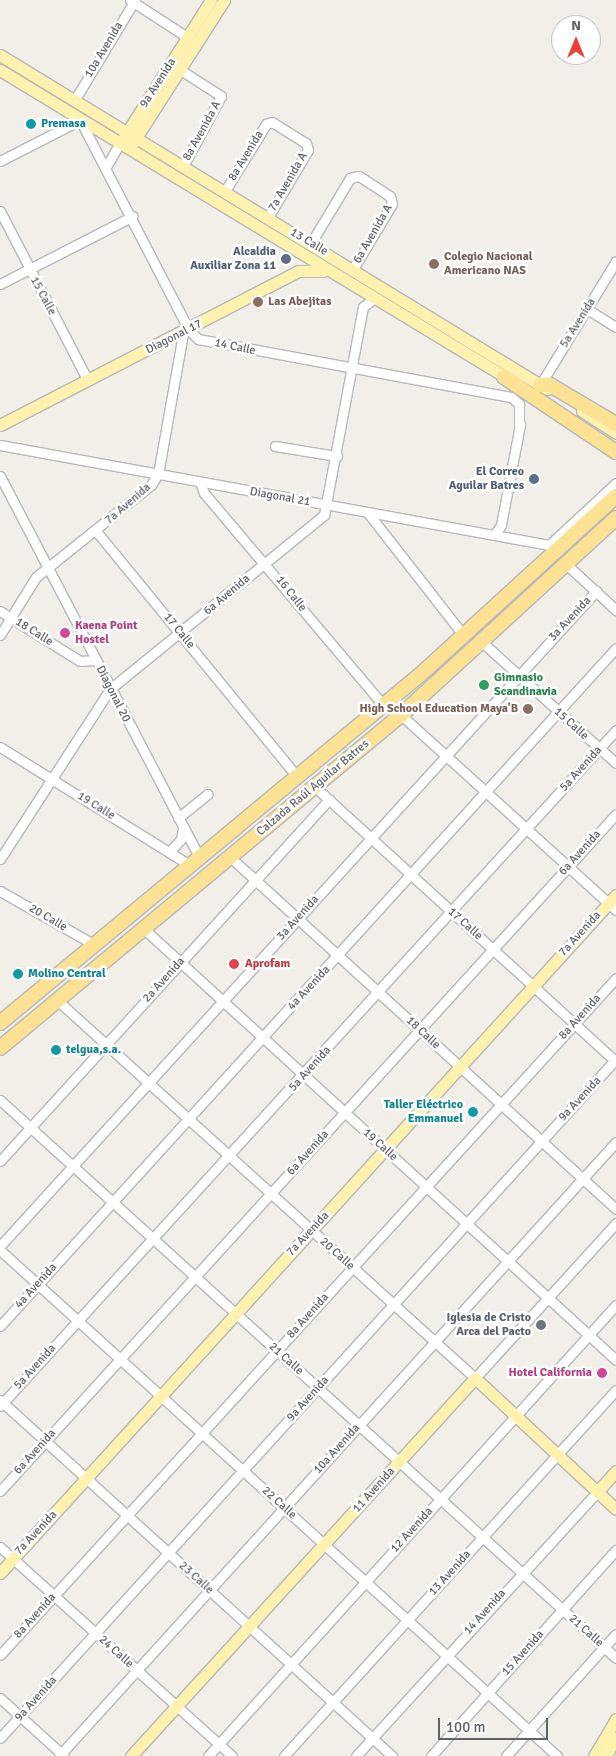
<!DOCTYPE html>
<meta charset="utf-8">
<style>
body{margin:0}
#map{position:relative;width:616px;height:1756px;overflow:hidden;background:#f1efe8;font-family:Signika,sans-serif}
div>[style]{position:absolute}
.roads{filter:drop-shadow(1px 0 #b5b8bc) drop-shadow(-1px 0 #b5b8bc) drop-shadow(0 1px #b5b8bc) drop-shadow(0 -1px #b5b8bc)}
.minor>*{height:9px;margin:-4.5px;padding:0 4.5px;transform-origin:4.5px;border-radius:4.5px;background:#fff}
.major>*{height:11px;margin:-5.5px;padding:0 5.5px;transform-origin:5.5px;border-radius:5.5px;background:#fff2af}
.highway>*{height:14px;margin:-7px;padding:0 7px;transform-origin:7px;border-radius:7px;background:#fde293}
.dots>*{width:14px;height:14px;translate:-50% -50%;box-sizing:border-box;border:2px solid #fff;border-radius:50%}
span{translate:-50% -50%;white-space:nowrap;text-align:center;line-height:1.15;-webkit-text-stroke:5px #fff;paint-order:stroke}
.street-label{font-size:12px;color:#5f6368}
.culture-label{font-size:12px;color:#0d838f;font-weight:700}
.left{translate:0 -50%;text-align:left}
.right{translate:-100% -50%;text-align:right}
.service-label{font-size:12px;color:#4e5e75;font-weight:700}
.education-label{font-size:12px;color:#785e54;font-weight:700}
.hotel-label{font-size:12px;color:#b23c85;font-weight:700}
.leisure-label{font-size:12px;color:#27864d;font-weight:700}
.health-label{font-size:12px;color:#be3a42;font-weight:700}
.worship-label{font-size:12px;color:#5b616d;font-weight:700}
.north{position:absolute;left:551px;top:15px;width:50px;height:50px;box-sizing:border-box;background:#fff;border:1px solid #bfc1c3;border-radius:50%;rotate:0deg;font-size:14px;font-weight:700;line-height:20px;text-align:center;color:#5f6368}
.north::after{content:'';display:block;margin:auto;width:18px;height:22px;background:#ea4335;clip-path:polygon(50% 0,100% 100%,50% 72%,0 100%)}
.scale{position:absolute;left:438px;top:1718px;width:110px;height:22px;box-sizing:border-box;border:2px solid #5f6368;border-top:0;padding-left:6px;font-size:15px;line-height:18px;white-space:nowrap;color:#5f6368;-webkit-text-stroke:4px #fff;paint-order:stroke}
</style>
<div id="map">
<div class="roads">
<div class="minor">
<div style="left:130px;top:0;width:68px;rotate:33deg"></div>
<div style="left:179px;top:69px;width:50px;rotate:32.7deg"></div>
<div style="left:221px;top:96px;width:80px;rotate:118.5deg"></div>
<div style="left:74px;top:101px;width:118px;rotate:-58.9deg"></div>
<div style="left:0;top:161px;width:90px;rotate:-27.1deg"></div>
<div style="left:80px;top:120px;width:237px;rotate:62.6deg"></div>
<div style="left:189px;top:330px;width:13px;rotate:45deg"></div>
<div style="left:198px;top:339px;width:318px;rotate:10.5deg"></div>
<div style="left:511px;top:397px;width:11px;rotate:41deg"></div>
<div style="left:519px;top:404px;width:25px;rotate:90deg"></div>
<div style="left:106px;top:167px;width:28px;rotate:-60deg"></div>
<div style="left:225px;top:191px;width:79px;rotate:-58.5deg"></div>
<div style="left:266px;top:124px;width:6px;rotate:-18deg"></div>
<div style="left:272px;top:122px;width:40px;rotate:32deg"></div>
<div style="left:306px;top:143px;width:7px;rotate:74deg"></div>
<div style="left:308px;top:150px;width:78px;rotate:120.8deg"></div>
<div style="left:0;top:211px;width:191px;rotate:62.6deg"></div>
<div style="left:311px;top:243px;width:76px;rotate:-59deg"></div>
<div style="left:350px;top:178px;width:9px;rotate:-13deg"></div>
<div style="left:359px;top:176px;width:37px;rotate:33deg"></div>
<div style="left:390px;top:196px;width:8px;rotate:76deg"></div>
<div style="left:392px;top:204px;width:76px;rotate:121deg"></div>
<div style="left:0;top:284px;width:149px;rotate:-27.1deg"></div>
<div style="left:587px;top:309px;width:34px;rotate:32deg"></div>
<div style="left:540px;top:385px;width:145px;rotate:-58.5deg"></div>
<div style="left:0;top:445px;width:569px;rotate:10.32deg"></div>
<div style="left:275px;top:446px;width:63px;rotate:9.2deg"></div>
<div style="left:0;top:476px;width:431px;rotate:62.4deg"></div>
<div style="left:200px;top:482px;width:12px;rotate:70deg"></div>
<div style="left:204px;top:493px;width:279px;rotate:49.8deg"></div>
<div style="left:368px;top:513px;width:156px;rotate:52deg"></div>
<div style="left:96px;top:531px;width:319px;rotate:50.7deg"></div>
<div style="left:495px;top:534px;width:11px;rotate:-56deg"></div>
<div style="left:501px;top:525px;width:103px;rotate:-79.3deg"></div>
<div style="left:549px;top:545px;width:91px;rotate:-42.8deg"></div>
<div style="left:567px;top:565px;width:67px;rotate:42.6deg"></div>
<div style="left:0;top:611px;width:94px;rotate:32deg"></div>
<div style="left:80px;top:661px;width:16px;rotate:-4deg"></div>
<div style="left:0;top:635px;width:68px;rotate:-58.2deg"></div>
<div style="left:36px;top:577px;width:147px;rotate:-38.7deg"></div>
<div style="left:151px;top:485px;width:13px;rotate:-58deg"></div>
<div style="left:158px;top:474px;width:143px;rotate:-79.9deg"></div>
<div style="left:483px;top:643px;width:179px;rotate:42.1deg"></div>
<div style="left:401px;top:715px;width:290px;rotate:42.2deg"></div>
<div style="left:0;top:747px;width:225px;rotate:31.9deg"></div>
<div style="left:314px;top:786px;width:409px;rotate:42.4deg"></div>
<div style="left:178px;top:818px;width:38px;rotate:-39deg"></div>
<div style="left:169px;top:852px;width:18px;rotate:-47deg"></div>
<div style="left:181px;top:839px;width:10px;rotate:-79deg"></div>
<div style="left:230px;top:857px;width:522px;rotate:42.36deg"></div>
<div style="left:0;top:859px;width:202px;rotate:-57.1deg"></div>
<div style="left:110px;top:689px;width:276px;rotate:-39.1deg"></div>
<div style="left:324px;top:515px;width:212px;rotate:-79.4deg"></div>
<div style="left:363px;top:307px;width:14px;rotate:-39deg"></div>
<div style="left:0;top:891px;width:109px;rotate:29.6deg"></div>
<div style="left:144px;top:929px;width:639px;rotate:42.4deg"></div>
<div style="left:57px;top:1000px;width:564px;rotate:42.12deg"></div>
<div style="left:475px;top:1378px;width:210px;rotate:-47.7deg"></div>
<div style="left:0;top:1100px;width:831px;rotate:42.17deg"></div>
<div style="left:0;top:1161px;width:489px;rotate:-47.7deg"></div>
<div style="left:0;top:1246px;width:886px;rotate:-47.7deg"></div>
<div style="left:0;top:1250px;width:753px;rotate:42.25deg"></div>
<div style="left:0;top:1326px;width:916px;rotate:-47.74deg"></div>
<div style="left:0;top:1400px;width:530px;rotate:42.24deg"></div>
<div style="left:0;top:1406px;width:915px;rotate:-47.66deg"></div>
<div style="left:0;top:1491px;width:915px;rotate:-47.7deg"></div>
<div style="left:0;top:1547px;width:312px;rotate:42deg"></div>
<div style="left:0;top:1655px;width:915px;rotate:-47.7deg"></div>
<div style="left:0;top:1698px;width:86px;rotate:42.2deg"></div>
<div style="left:0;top:1738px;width:917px;rotate:-47.79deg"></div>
<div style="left:59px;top:1756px;width:829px;rotate:-47.79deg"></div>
<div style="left:208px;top:1756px;width:608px;rotate:-47.87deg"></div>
<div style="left:284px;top:1756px;width:494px;rotate:-47.8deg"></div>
<div style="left:356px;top:1756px;width:357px;rotate:-47.6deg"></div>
<div style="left:431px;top:1756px;width:277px;rotate:-48.1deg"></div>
<div style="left:506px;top:1756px;width:164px;rotate:-48deg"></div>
</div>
<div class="major">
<div style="left:0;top:55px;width:641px;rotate:31.41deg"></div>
<div style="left:0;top:70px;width:599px;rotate:31.28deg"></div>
<div style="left:124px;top:137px;width:162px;rotate:-57.6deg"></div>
<div style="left:132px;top:144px;width:171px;rotate:-57.4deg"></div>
<div style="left:582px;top:411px;width:40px;rotate:32.9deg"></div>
<div style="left:0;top:425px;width:335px;rotate:-27.3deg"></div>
<div style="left:298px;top:271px;width:25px"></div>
<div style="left:597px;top:1492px;width:28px;rotate:-48deg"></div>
<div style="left:0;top:1573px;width:916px;rotate:-47.74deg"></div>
<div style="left:131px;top:1756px;width:511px;rotate:-47.7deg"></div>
<div style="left:475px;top:1378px;width:192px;rotate:42.9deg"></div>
<div style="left:594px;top:1756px;width:43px;rotate:-59.3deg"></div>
<div style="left:606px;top:1756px;width:21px;rotate:-62deg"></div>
</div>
<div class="highway">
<div style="left:504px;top:377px;width:135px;rotate:33.8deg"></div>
<div style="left:540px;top:385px;width:10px"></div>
<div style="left:550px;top:385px;width:77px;rotate:30.6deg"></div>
<div style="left:0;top:1023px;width:547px;rotate:-39.66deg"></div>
<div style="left:421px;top:674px;width:264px;rotate:-42.4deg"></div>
<div style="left:0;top:1048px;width:521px;rotate:-39.71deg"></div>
<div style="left:401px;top:715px;width:292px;rotate:-42.5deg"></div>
</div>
</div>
<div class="dots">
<div style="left:31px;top:124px;background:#0f9aa8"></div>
<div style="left:286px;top:259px;background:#5c6f8a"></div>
<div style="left:434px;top:264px;background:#8d6e63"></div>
<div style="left:258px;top:302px;background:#8d6e63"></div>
<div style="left:534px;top:479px;background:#5c6f8a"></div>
<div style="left:65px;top:633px;background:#d1479c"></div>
<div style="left:484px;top:685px;background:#2e9e5b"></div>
<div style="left:528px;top:709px;background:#8d6e63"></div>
<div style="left:234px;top:964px;background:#e0444e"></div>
<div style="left:18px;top:974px;background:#0f9aa8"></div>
<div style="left:56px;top:1050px;background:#0f9aa8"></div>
<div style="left:473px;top:1112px;background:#0f9aa8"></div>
<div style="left:541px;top:1325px;background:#6b7280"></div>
<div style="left:602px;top:1373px;background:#d1479c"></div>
</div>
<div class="street-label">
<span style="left:104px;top:50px;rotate:-59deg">10a Avenida</span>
<span style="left:158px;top:83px;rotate:-57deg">9a Avenida</span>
<span style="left:202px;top:131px;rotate:-61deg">8a Avenida A</span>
<span style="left:246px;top:156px;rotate:-59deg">8a Avenida</span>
<span style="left:288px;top:182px;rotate:-60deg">7a Avenida A</span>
<span style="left:373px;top:234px;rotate:-60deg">6a Avenida A</span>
<span style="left:309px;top:242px;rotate:31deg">13 Calle</span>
<span style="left:43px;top:296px;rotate:62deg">15 Calle</span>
<span style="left:578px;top:323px;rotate:-58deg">5a Avenida</span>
<span style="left:174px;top:337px;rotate:-27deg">Diagonal 17</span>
<span style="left:235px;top:347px;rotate:12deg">14 Calle</span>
<span style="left:280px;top:497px;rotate:10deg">Diagonal 21</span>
<span style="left:128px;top:504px;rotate:-41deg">7a Avenida</span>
<span style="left:291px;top:594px;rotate:52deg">16 Calle</span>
<span style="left:227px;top:595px;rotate:-40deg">6a Avenida</span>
<span style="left:570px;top:619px;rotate:-47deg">3a Avenida</span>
<span style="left:179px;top:631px;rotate:51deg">17 Calle</span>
<span style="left:34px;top:632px;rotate:32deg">18 Calle</span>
<span style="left:113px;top:694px;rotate:63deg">Diagonal 20</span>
<span style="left:571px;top:724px;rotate:42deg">15 Calle</span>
<span style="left:581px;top:769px;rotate:-48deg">5a Avenida</span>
<span style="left:313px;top:788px;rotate:-40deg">Calzada Raúl Aguilar Batres</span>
<span style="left:96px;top:806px;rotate:32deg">19 Calle</span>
<span style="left:580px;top:853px;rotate:-48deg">6a Avenida</span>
<span style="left:48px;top:918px;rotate:30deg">20 Calle</span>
<span style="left:298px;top:918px;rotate:-48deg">3a Avenida</span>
<span style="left:465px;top:924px;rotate:42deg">17 Calle</span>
<span style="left:580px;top:934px;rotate:-48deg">7a Avenida</span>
<span style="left:164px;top:980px;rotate:-48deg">2a Avenida</span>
<span style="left:309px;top:988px;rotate:-47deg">4a Avenida</span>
<span style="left:580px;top:1017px;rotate:-48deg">8a Avenida</span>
<span style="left:423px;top:1033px;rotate:43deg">18 Calle</span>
<span style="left:310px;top:1069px;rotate:-48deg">5a Avenida</span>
<span style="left:580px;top:1099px;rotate:-47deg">9a Avenida</span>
<span style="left:380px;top:1145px;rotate:42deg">19 Calle</span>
<span style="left:308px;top:1153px;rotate:-48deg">6a Avenida</span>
<span style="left:308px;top:1234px;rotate:-47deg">7a Avenida</span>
<span style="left:337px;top:1254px;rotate:42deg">20 Calle</span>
<span style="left:36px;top:1286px;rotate:-48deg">4a Avenida</span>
<span style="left:308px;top:1316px;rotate:-48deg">8a Avenida</span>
<span style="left:286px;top:1359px;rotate:42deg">21 Calle</span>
<span style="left:35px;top:1367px;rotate:-48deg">5a Avenida</span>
<span style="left:308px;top:1399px;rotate:-48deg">9a Avenida</span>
<span style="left:337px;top:1449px;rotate:-48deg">10a Avenida</span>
<span style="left:35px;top:1452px;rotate:-48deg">6a Avenida</span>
<span style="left:374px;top:1490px;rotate:-48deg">11 Avenida</span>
<span style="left:279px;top:1503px;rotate:42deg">22 Calle</span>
<span style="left:412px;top:1530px;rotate:-48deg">12 Avenida</span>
<span style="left:36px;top:1533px;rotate:-47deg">7a Avenida</span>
<span style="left:450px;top:1573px;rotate:-48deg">13 Avenida</span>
<span style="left:196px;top:1578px;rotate:42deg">23 Calle</span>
<span style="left:485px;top:1612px;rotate:-48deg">14 Avenida</span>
<span style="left:35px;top:1616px;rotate:-48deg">8a Avenida</span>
<span style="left:586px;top:1631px;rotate:42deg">21 Calle</span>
<span style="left:116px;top:1652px;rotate:42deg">24 Calle</span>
<span style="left:523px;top:1653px;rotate:-48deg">15 Avenida</span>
<span style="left:36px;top:1699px;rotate:-48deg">9a Avenida</span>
</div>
<div class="culture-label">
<span class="left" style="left:41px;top:124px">Premasa</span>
<span class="left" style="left:28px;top:974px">Molino Central</span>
<span class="left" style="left:66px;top:1050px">telgua,s.a.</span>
<span class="right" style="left:463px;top:1112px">Taller Eléctrico<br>Emmanuel</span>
</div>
<div class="service-label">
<span class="right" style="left:276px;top:259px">Alcaldia<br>Auxiliar Zona 11</span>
<span class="right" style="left:524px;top:479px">El Correo<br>Aguilar Batres</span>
</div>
<div class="education-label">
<span class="left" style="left:444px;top:264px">Colegio Nacional<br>Americano NAS</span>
<span class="left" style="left:268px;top:302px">Las Abejitas</span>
<span class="right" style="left:518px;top:709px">High School Education Maya'B</span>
</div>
<div class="hotel-label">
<span class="left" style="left:75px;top:633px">Kaena Point<br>Hostel</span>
<span class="right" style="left:592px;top:1373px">Hotel California</span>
</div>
<div class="leisure-label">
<span class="left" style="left:494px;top:685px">Gimnasio<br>Scandinavia</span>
</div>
<div class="health-label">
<span class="left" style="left:245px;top:964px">Aprofam</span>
</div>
<div class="worship-label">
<span class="right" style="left:531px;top:1325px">Iglesia de Cristo<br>Arca del Pacto</span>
</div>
<div class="north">N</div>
<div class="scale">100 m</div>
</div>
